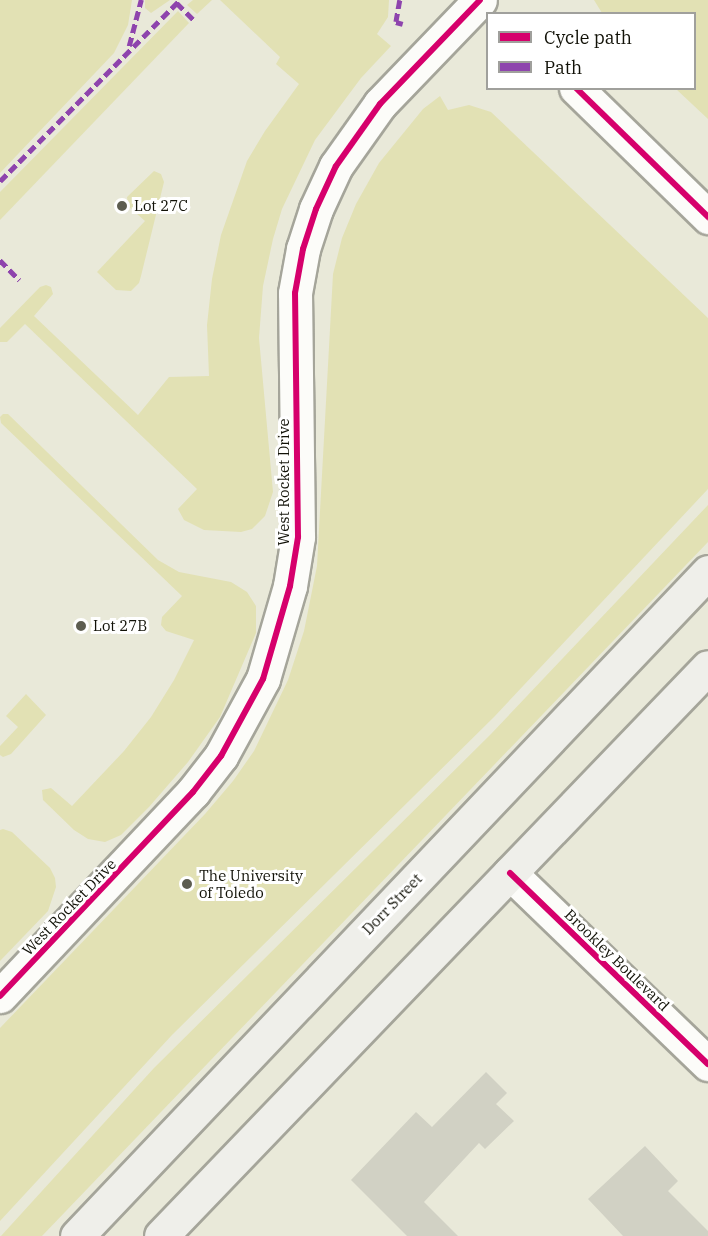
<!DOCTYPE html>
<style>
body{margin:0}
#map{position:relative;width:708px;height:1236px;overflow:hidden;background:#e9e9d9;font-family:"IBM Plex Serif",serif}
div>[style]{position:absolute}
.green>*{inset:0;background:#e2e1b4}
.building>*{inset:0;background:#d1d1c4}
.roads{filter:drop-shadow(2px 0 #a5a59a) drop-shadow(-2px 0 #a5a59a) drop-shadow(0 2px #a5a59a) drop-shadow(0 -2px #a5a59a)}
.minor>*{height:33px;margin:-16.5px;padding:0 16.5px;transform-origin:16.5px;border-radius:16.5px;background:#fcfcf9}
.secondary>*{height:33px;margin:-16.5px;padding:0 16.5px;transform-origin:16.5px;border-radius:16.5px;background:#efefea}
.quiet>*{height:4.5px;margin-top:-2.25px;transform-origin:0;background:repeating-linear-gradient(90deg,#8e44ad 0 9px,transparent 0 13.5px)}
.cycleway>*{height:6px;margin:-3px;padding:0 3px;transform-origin:3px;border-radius:3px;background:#d6006c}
.dots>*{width:16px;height:16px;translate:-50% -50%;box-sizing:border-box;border:3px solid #fff;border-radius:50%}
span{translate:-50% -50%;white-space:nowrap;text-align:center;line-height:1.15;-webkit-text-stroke:6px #fff;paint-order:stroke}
.poi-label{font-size:15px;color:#111107}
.left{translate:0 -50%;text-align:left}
.street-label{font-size:15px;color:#111107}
.legend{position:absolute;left:486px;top:12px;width:210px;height:78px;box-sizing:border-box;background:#fff;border:2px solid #a0a09c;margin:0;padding:8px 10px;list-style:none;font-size:18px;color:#111107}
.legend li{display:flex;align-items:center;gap:12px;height:30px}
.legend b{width:30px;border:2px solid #a0a09c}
</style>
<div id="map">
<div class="green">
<div style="clip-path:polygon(0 0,132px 0,128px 25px,114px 53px,0 173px)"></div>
<div style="clip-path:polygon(145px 0,170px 0,151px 13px,145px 8px)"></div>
<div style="clip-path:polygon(193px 0,212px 0,197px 14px,187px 5px)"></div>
<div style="clip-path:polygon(220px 0,389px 0,388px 17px,377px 34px,391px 46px,361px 78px,315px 140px,282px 209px,273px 239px,263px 286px,259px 338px,273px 492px,265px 516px,252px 529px,241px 532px,204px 530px,184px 520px,178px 509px,197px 489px,25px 324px,7px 342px,0 342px,0 328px,40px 287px,46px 285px,51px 287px,53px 294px,34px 316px,138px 415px,169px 377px,209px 376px,207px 325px,212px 279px,221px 235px,247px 161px,265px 131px,299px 84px,276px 64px,280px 57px)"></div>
<div style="clip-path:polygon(594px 0,708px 0,708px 119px,676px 89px,694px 88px,694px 14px,602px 13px)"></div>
<div style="clip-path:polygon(178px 11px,189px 23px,0 220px,0 192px)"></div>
<div style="clip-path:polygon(440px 96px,448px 110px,469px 105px,491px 112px,708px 318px,708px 489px,494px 717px,172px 1035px,0 1221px,0 1028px,205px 814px,233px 781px,254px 751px,288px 680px,304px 631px,317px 566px,333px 274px,342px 238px,356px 204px,379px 163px,423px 109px)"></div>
<div style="clip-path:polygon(154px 171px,161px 174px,164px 182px,141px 276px,139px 283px,131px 291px,116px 290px,97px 272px,145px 221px,128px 206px,127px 197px)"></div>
<div style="clip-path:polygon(3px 414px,8px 414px,158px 560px,179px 572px,231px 582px,247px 592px,256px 606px,256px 633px,220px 717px,188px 762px,149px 807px,121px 835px,105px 842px,88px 839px,74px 830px,43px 800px,42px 790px,51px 788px,72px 806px,124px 751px,151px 717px,174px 680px,194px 640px,166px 631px,161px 625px,162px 617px,182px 596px,1px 423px,0 417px)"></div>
<div style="clip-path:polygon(708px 505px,708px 542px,42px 1236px,1px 1236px,154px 1068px,491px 734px)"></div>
<div style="clip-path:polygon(26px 694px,46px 715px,11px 754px,3px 757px,0 755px,0 746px,18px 727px,6px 716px)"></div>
<div style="clip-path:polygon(3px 829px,12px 832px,50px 868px,55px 878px,56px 887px,48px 911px,0 961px,0 830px)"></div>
</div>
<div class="building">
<div style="clip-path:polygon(486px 1072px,507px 1093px,496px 1104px,514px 1121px,485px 1149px,479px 1143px,424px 1202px,458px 1236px,407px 1236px,351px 1180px,416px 1112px,432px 1127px)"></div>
<div style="clip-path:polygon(645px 1146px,678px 1181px,668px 1191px,708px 1231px,708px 1236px,623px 1236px,588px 1199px)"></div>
</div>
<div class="roads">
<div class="minor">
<div style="left:576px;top:88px;width:185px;rotate:44.3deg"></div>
<div style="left:510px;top:873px;width:275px;rotate:44deg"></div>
<div style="left:0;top:996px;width:281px;rotate:-46.6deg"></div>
<div style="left:193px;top:792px;width:46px;rotate:-52.1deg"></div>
<div style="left:221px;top:756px;width:88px;rotate:-61.4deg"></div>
<div style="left:263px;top:679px;width:97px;rotate:-73.8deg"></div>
<div style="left:290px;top:586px;width:50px;rotate:-80.7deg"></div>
<div style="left:298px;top:537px;width:244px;rotate:-90.7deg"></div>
<div style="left:295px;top:293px;width:45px;rotate:-79.7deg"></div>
<div style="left:303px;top:249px;width:42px;rotate:-72deg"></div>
<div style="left:316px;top:209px;width:47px;rotate:-65.1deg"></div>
<div style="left:336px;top:166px;width:76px;rotate:-54.6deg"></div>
<div style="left:380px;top:104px;width:144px;rotate:-46.1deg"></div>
</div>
<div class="secondary">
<div style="left:77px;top:1236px;width:916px;rotate:-46.46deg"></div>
<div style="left:161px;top:1236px;width:789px;rotate:-46.13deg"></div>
</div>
</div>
<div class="quiet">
<div style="left:400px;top:0;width:22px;rotate:100deg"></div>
<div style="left:396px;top:22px;width:7px;rotate:16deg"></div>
<div style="left:177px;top:3px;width:23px;rotate:45deg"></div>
<div style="left:129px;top:46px;width:48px;rotate:-75.4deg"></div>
<div style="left:0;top:181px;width:255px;rotate:-45.2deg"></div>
<div style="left:0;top:260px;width:28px;rotate:46deg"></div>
</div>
<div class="cycleway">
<div style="left:576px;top:88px;width:185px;rotate:44.3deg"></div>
<div style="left:510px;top:873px;width:275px;rotate:44deg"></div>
<div style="left:0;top:996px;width:281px;rotate:-46.6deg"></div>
<div style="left:193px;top:792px;width:46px;rotate:-52.1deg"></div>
<div style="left:221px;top:756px;width:88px;rotate:-61.4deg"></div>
<div style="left:263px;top:679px;width:97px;rotate:-73.8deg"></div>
<div style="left:290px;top:586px;width:50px;rotate:-80.7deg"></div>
<div style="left:298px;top:537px;width:244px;rotate:-90.7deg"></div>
<div style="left:295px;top:293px;width:45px;rotate:-79.7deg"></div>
<div style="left:303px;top:249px;width:42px;rotate:-72deg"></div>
<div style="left:316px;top:209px;width:47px;rotate:-65.1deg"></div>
<div style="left:336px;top:166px;width:76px;rotate:-54.6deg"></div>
<div style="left:380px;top:104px;width:144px;rotate:-46.1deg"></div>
</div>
<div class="dots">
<div style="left:122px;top:206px;background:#5d5d50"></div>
<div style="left:81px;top:626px;background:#5d5d50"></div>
<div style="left:187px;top:884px;background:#5d5d50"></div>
</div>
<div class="poi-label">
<span class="left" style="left:134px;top:206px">Lot 27C</span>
<span class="left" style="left:93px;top:626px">Lot 27B</span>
<span class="left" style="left:199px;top:884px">The University<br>of Toledo</span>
</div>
<div class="street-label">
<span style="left:284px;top:482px;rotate:-90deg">West Rocket Drive</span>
<span style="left:392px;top:904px;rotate:-46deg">Dorr Street</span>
<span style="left:69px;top:907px;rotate:-46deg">West Rocket Drive</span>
<span style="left:617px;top:960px;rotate:44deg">Brookley Boulevard</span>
</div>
<ul class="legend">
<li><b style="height:8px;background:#d6006c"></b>Cycle path</li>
<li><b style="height:8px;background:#8e44ad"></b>Path</li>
</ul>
</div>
